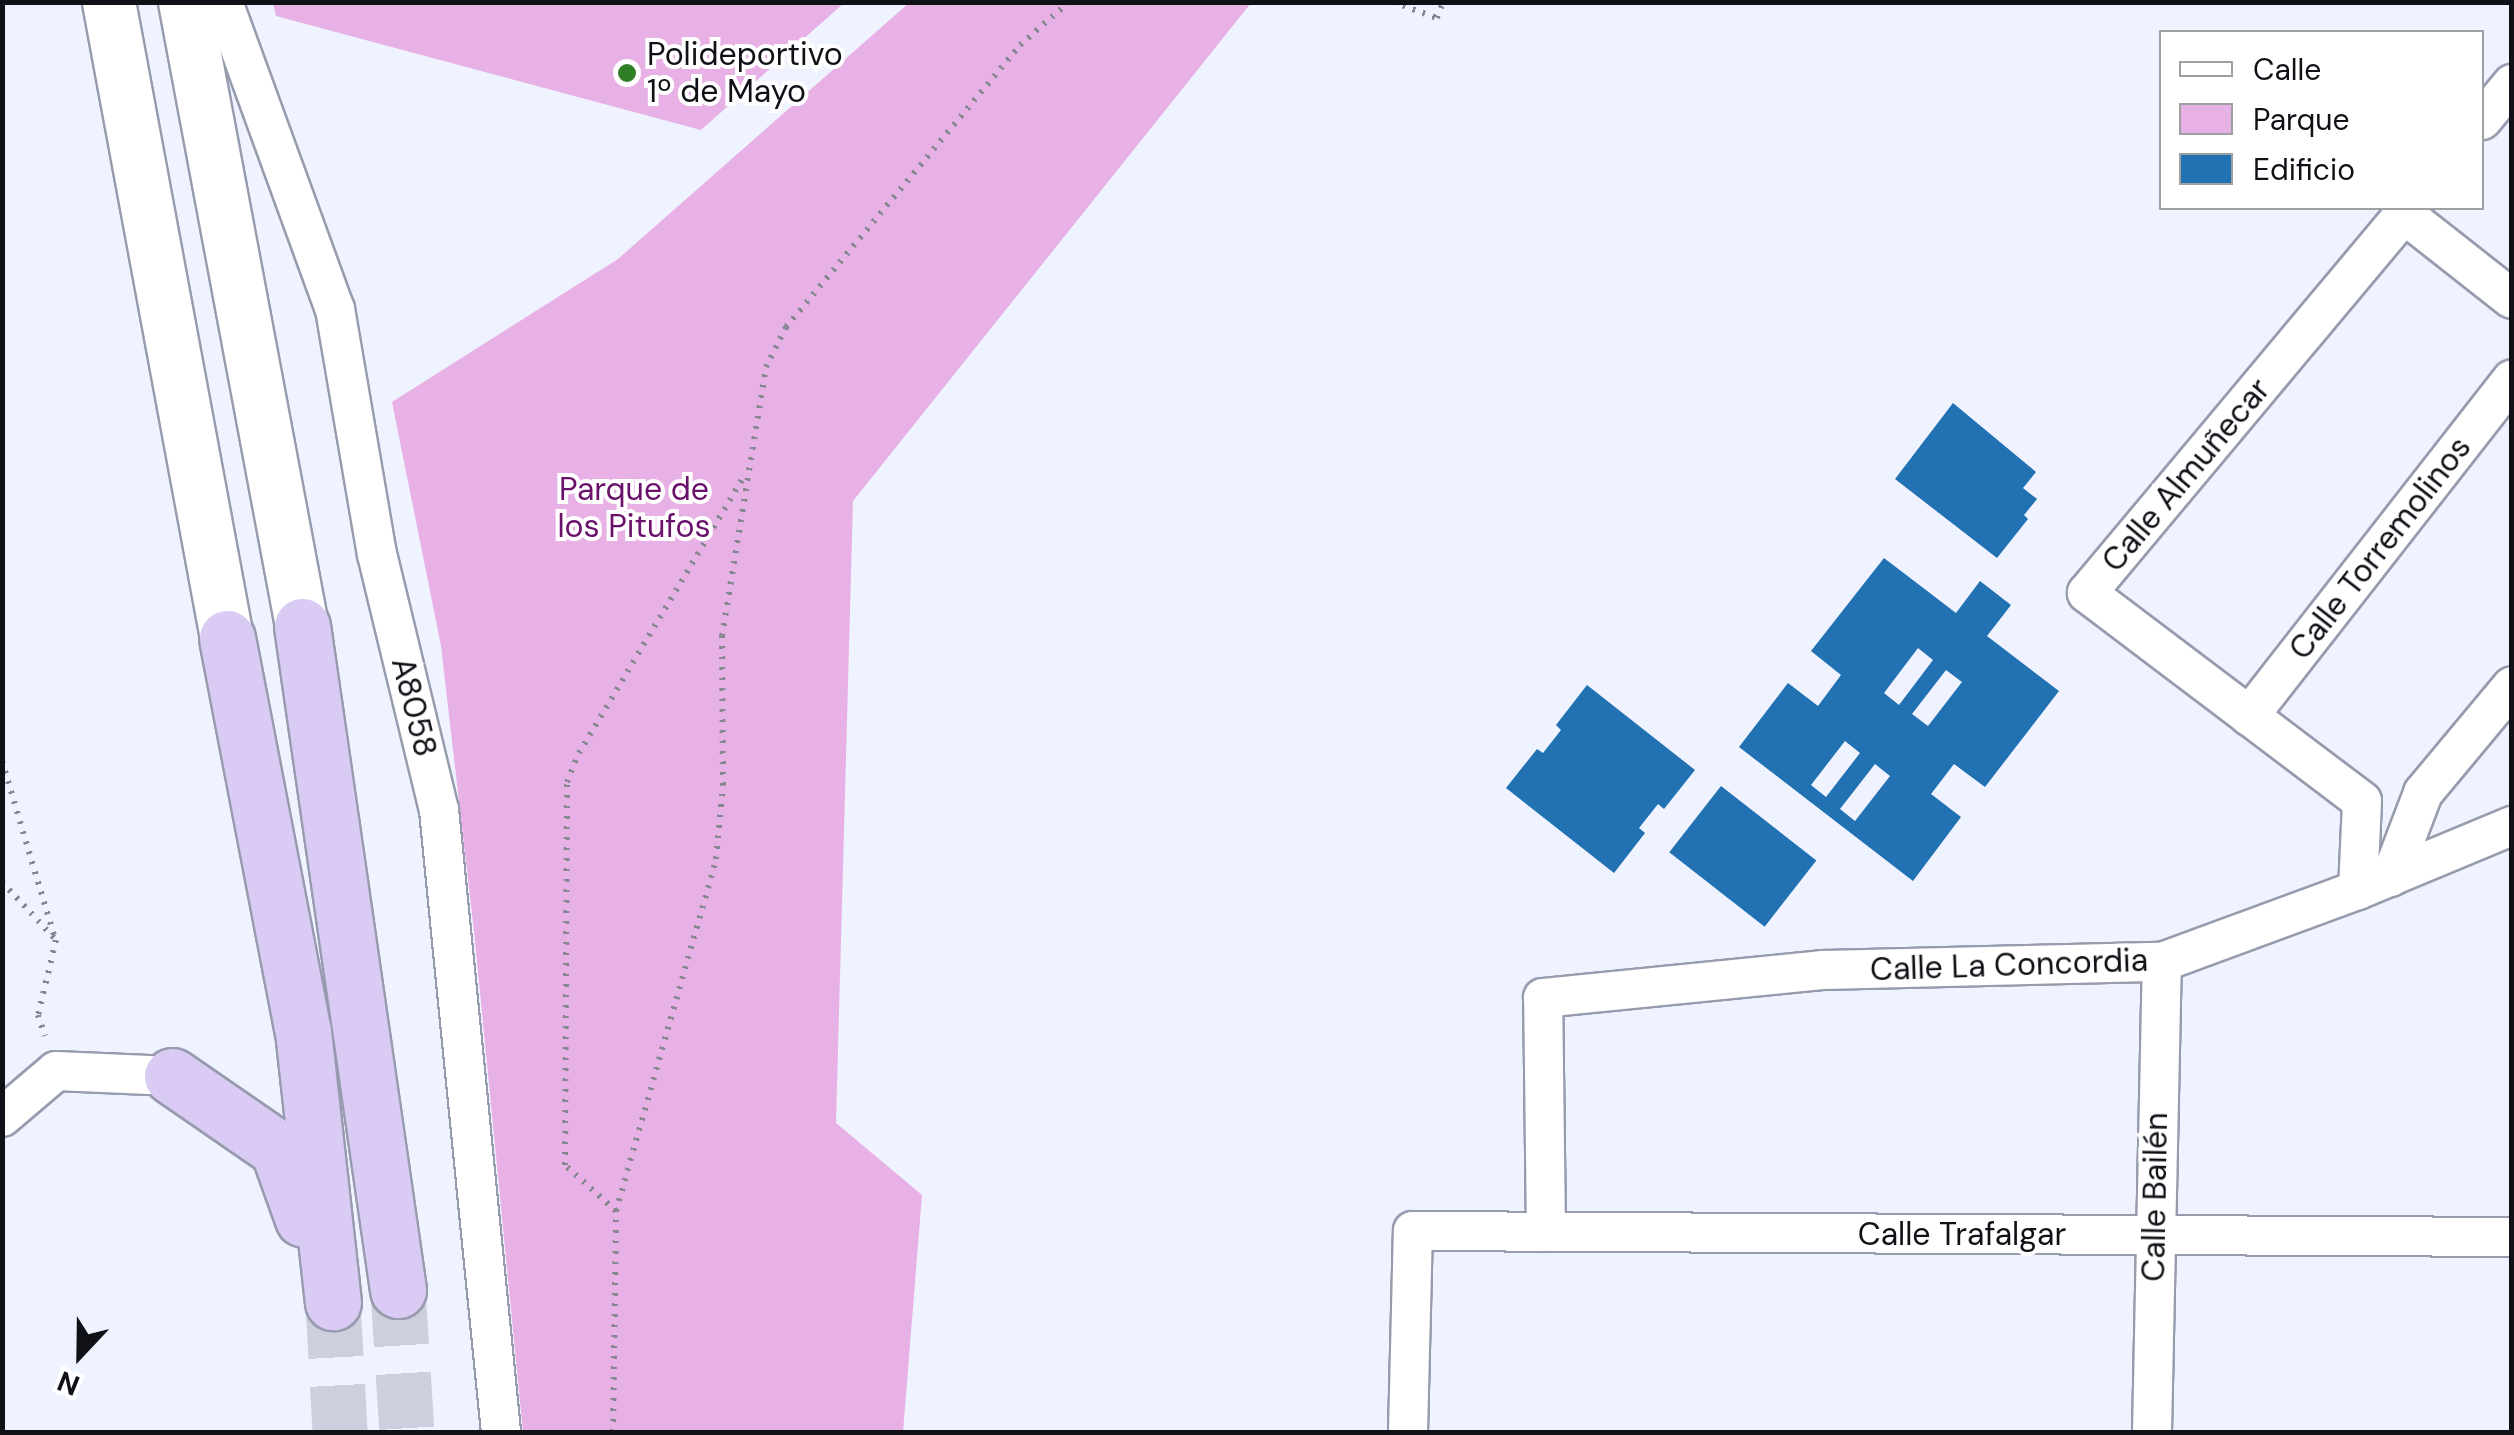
<!DOCTYPE html>
<meta charset="utf-8">
<style>
body{margin:0}
#map{position:relative;width:2514px;height:1435px;overflow:hidden;background:#eff2ff;font-family:"DM Sans",sans-serif}
div>[style]{position:absolute}
.green>*{inset:0;background:#e8b1e5}
.building>*{inset:0;background:#2171b3;transform-origin:0 0}
.highway-tunnel>*{height:55px;margin-top:-27.5px;transform-origin:0;background:repeating-linear-gradient(90deg,#cdd0dc 0 55px,transparent 0 83px)}
.path>*{height:6px;margin-top:-3px;transform-origin:0;background:repeating-linear-gradient(90deg,#858891 0 2.5px,transparent 0 10.5px)}
.roads{filter:drop-shadow(2px 0 #979bae) drop-shadow(-2px 0 #979bae) drop-shadow(0 2px #979bae) drop-shadow(0 -2px #979bae)}
.street>*{height:38px;margin:-19px;padding:0 19px;transform-origin:19px;border-radius:19px;background:#fff}
.secondary>*{height:52px;margin:-26px;padding:0 26px;transform-origin:26px;border-radius:26px;background:#fff}
.highway>*{height:55px;margin:-27.5px;padding:0 27.5px;transform-origin:27.5px;border-radius:27.5px;background:#d9cbf3}
.dots>*{width:28px;height:28px;translate:-50% -50%;box-sizing:border-box;border:5px solid #fff;border-radius:50%}
span{translate:-50% -50%;white-space:nowrap;text-align:center;line-height:1.15;-webkit-text-stroke:8px #fff;paint-order:stroke}
.poi-label{font-size:32px;color:#0f1117}
.left{translate:0 -50%;text-align:left}
.street-label{font-size:32px;color:#0f1117}
.park-label{font-size:32px;color:#6a116b}
.frame{position:absolute;inset:0;border:5px solid #0f1117;pointer-events:none}
.legend{position:absolute;left:2159px;top:30px;width:325px;height:180px;box-sizing:border-box;background:#fff;border:2px solid #9fa0a2;margin:0;padding:12px 18px;list-style:none;font-size:30px;color:#0f1117}
.legend li{display:flex;align-items:center;gap:20px;height:50px}
.legend b{width:50px;border:2px solid #9fa0a2}
.north{position:absolute;left:30px;top:1305px;width:100px;height:100px;-webkit-text-stroke:8px #fff;paint-order:stroke;rotate:202deg;font-size:28px;font-weight:700;line-height:40px;text-align:center;color:#0f1117}
.north::after{content:'';display:block;margin:auto;width:35px;height:45px;background:#0f1117;clip-path:polygon(50% 0,100% 100%,50% 72%,0 100%)}
</style>
<div id="map">
<div class="green">
<div style="clip-path:polygon(910px 2px,1251px 3px,853px 501px,836px 1123px,922px 1195px,903px 1432px,523px 1432px,474px 931px,441px 646px,392px 402px,618px 259px)"></div>
<div style="clip-path:polygon(273px 3px,273px 2px,844px 3px,701px 130px,276px 16px)"></div>
</div>
<div class="building">
<div style="clip-path:polygon(1953px 403px,2036px 472px,2023px 488px,2037px 499px,2024px 515px,2028px 519px,1997px 558px,1895px 479px)"></div>
<div style="clip-path:polygon(evenodd,1884px 558px,1956px 613px,1980px 581px,2011px 605px,1987px 636px,2059px 691px,1985px 787px,1954px 764px,1931px 794px,1961px 817px,1913px 881px,1739px 747px,1788px 683px,1818px 706px,1841px 675px,1811px 651px,1884px 558px,1918px 648px,1933px 660px,1899px 705px,1884px 693px,1918px 648px,1884px 558px,1946px 670px,1962px 682px,1928px 726px,1912px 714px,1946px 670px,1884px 558px,1845px 741px,1860px 753px,1826px 797px,1811px 785px,1845px 741px,1884px 558px,1875px 764px,1890px 776px,1855px 821px,1840px 809px,1875px 764px)"></div>
<div style="clip-path:polygon(1587px 685px,1695px 770px,1664px 809px,1658px 804px,1639px 828px,1645px 833px,1614px 873px,1506px 788px,1537px 749px,1543px 753px,1561px 730px,1556px 725px)"></div>
<div style="left:1721px;top:786px;width:121px;height:84px;rotate:38deg"></div>
</div>
<div class="highway-tunnel">
<div style="left:398px;top:1290px;width:142px;rotate:86.4deg"></div>
<div style="left:333px;top:1302px;width:130px;rotate:86.9deg"></div>
</div>
<div class="path">
<div style="left:1393px;top:2px;width:47px;rotate:20deg"></div>
<div style="left:1437px;top:18px;width:17px;rotate:-69deg"></div>
<div style="left:2px;top:761px;width:186px;rotate:73.4deg"></div>
<div style="left:2px;top:882px;width:79px;rotate:47deg"></div>
<div style="left:56px;top:940px;width:77px;rotate:103.5deg"></div>
<div style="left:38px;top:1015px;width:22px;rotate:72deg"></div>
<div style="left:616px;top:1211px;width:69px;rotate:-138deg"></div>
<div style="left:565px;top:1165px;width:383px;rotate:-89.7deg"></div>
<div style="left:567px;top:782px;width:31px;rotate:-68deg"></div>
<div style="left:579px;top:753px;width:320px;rotate:-59.2deg"></div>
<div style="left:613px;top:1432px;width:221px;rotate:-89.2deg"></div>
<div style="left:616px;top:1211px;width:366px;rotate:-74.1deg"></div>
<div style="left:716px;top:859px;width:74px;rotate:-84.6deg"></div>
<div style="left:723px;top:785px;width:149px;rotate:-90.4deg"></div>
<div style="left:722px;top:636px;width:273px;rotate:-80.7deg"></div>
<div style="left:766px;top:367px;width:45px;rotate:-63.4deg"></div>
<div style="left:786px;top:327px;width:366px;rotate:-50.3deg"></div>
<div style="left:1020px;top:45px;width:65px;rotate:-41.3deg"></div>
</div>
<div class="roads">
<div class="street">
<div style="left:223px;top:2px;width:327px;rotate:70deg"></div>
<div style="left:335px;top:309px;width:249px;rotate:80.3deg"></div>
<div style="left:377px;top:554px;width:263px;rotate:76.4deg"></div>
<div style="left:439px;top:810px;width:625px;rotate:84.31deg"></div>
<div style="left:2482px;top:120px;width:47px;rotate:-50.2deg"></div>
<div style="left:2404px;top:214px;width:137px;rotate:38.2deg"></div>
<div style="left:2249px;top:716px;width:427px;rotate:-52deg"></div>
<div style="left:2391px;top:877px;width:90px;rotate:-69.1deg"></div>
<div style="left:2423px;top:793px;width:139px;rotate:-50.2deg"></div>
<div style="left:2358px;top:890px;width:89px;rotate:-87.4deg"></div>
<div style="left:2362px;top:801px;width:345px;rotate:-142.9deg"></div>
<div style="left:2087px;top:593px;width:502px;rotate:-50.09deg"></div>
<div style="left:2px;top:1117px;width:71px;rotate:-40.4deg"></div>
<div style="left:56px;top:1071px;width:116px;rotate:2.5deg"></div>
<div style="left:1546px;top:1232px;width:234px;rotate:-90.7deg"></div>
<div style="left:1543px;top:998px;width:281px;rotate:-5.7deg"></div>
<div style="left:1823px;top:970px;width:339px;rotate:-1.4deg"></div>
<div style="left:2162px;top:962px;width:209px;rotate:-20.2deg"></div>
<div style="left:2358px;top:890px;width:167px;rotate:-22.6deg"></div>
<div style="left:1408px;top:1432px;width:201px;rotate:-88.6deg"></div>
<div style="left:1413px;top:1231px;width:1099px;rotate:0.31deg"></div>
<div style="left:2152px;top:1432px;width:470px;rotate:-88.8deg"></div>
</div>
<div class="secondary">
<div style="left:109px;top:2px;width:647px;rotate:79.49deg"></div>
<div style="left:185px;top:2px;width:635px;rotate:79.38deg"></div>
</div>
<div class="highway">
<div style="left:302px;top:626px;width:671px;rotate:81.77deg"></div>
<div style="left:227px;top:638px;width:400px;rotate:79.1deg"></div>
<div style="left:303px;top:1031px;width:273px;rotate:83.7deg"></div>
<div style="left:172px;top:1076px;width:129px;rotate:34.6deg"></div>
<div style="left:278px;top:1149px;width:74px;rotate:70.3deg"></div>
</div>
</div>
<div class="dots">
<div style="left:627px;top:73px;background:#2f7d27"></div>
</div>
<div class="poi-label">
<span class="left" style="left:647px;top:73px">Polideportivo<br>1º de Mayo</span>
</div>
<div class="street-label">
<span style="left:2186px;top:475px;rotate:-50deg">Calle Almuñecar</span>
<span style="left:2380px;top:548px;rotate:-52deg">Calle Torremolinos</span>
<span style="left:414px;top:707px;rotate:76deg">A8058</span>
<span style="left:2009px;top:965px;rotate:-2deg">Calle La Concordia</span>
<span style="left:2155px;top:1197px;rotate:-89deg">Calle Bailén</span>
<span style="left:1962px;top:1234px">Calle Trafalgar</span>
</div>
<div class="park-label">
<span style="left:634px;top:508px">Parque de<br>los Pitufos</span>
</div>
<div class="frame"></div>
<ul class="legend">
<li><b style="height:12px;background:#fff"></b>Calle</li>
<li><b style="height:28px;background:#e8b1e5"></b>Parque</li>
<li><b style="height:28px;background:#2171b3"></b>Edificio</li>
</ul>
<div class="north">N</div>
</div>
